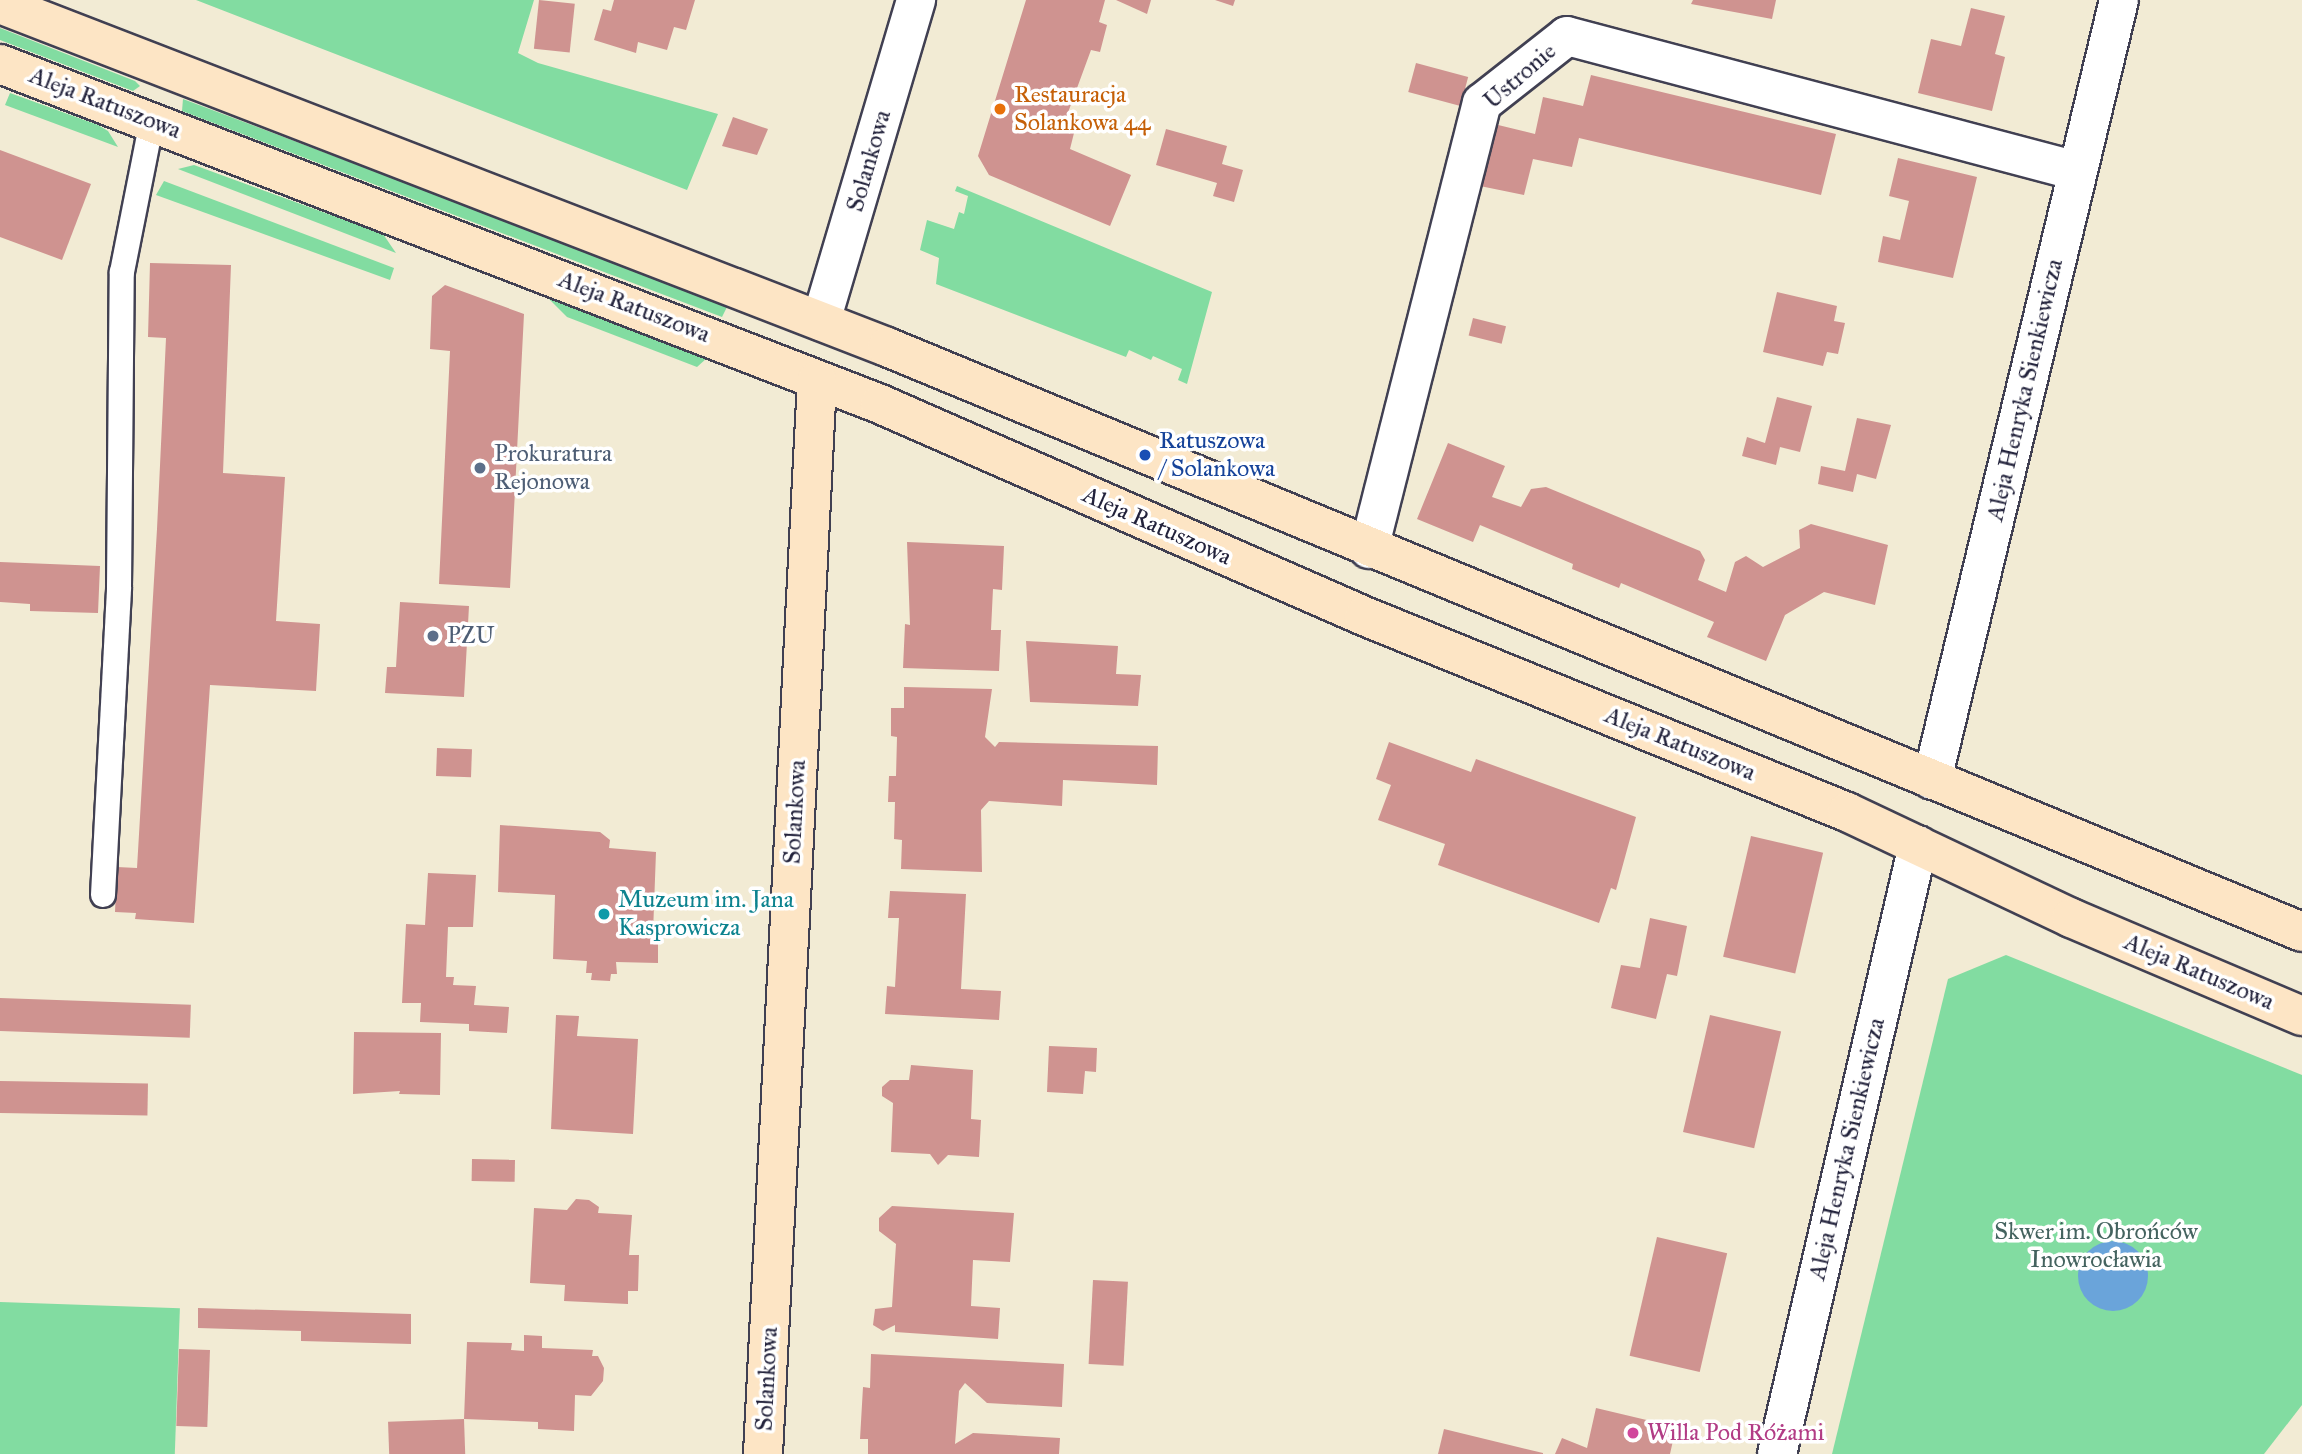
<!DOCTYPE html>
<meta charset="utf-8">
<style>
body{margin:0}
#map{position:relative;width:2302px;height:1454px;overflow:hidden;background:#f2ebd4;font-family:"IM FELL Great Primer",serif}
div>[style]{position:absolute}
.green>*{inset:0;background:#82dca1;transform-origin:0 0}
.water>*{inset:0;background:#6aa4da}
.round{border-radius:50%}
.building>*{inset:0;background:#cf9390;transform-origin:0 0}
.roads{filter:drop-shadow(2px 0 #414052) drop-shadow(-2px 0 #414052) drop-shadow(0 2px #414052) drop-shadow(0 -2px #414052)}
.lane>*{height:24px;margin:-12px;padding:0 12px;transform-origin:12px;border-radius:12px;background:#fff}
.street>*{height:38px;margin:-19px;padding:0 19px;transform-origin:19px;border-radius:19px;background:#fff}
.secondary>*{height:38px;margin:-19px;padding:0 19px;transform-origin:19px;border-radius:19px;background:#fde5c5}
.dots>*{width:19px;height:19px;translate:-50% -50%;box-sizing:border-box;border:4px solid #fff;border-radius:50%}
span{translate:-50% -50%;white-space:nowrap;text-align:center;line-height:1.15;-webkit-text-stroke:7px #fff;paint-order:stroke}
.street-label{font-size:24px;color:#22223b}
.food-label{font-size:24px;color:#c56008}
.left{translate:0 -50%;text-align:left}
.transit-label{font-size:24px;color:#164399}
.service-label{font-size:24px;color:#4e5e75}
.culture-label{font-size:24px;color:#0d838f}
.park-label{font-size:24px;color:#44635f}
.hotel-label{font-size:24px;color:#b23c85}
</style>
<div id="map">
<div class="green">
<div style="clip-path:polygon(196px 0,534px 0,518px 53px,538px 63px,718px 114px,687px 190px)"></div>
<div style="clip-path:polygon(0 28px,135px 81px,140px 86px,133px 91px,0 40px)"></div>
<div style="clip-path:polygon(10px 93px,98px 125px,108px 131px,118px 147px,5px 105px)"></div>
<div style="clip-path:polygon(183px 99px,728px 305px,722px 317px,182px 111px)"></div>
<div style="clip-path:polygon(194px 165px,383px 234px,396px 253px,178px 169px)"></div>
<div style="clip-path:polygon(164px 181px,394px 268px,390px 280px,156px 195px)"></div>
<div style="clip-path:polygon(957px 186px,1212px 292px,1187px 384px,1178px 380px,1182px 369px,1153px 356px,1151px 360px,1129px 350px,1126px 357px,936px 284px,939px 258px,920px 250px,927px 220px,954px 229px,959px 212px,964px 214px,968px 196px,955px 191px)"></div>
<div style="clip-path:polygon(546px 296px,559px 301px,707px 358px,697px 367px,567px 317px)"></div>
<div style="clip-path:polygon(2006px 955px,2302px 1075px,2302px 1405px,2264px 1454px,1832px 1454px,1948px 979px)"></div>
<div style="left:0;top:1302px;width:180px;height:152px;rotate:2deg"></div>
</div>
<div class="water">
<div class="round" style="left:2078px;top:1241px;width:70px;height:70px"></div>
</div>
<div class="building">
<div style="left:539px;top:0;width:36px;height:49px;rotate:6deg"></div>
<div style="clip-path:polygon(614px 0,695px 0,686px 30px,674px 27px,667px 50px,638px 42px,636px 53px,594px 40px,603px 9px,611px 11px)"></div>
<div style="clip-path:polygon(1026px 0,1105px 0,1099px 22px,1107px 25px,1100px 52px,1091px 50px,1066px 118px,1077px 121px,1070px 149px,1131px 175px,1110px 226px,989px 175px,978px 156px)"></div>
<div style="clip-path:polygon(1116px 0,1151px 0,1147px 14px)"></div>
<div style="clip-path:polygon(1215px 0,1235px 0,1233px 6px)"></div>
<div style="clip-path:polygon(1693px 0,1776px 0,1772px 19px,1691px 4px)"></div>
<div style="clip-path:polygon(1971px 8px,2005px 16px,1995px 54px,2005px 57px,1992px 111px,1918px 93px,1931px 39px,1961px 46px)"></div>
<div style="left:1416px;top:63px;width:54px;height:30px;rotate:15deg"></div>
<div style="clip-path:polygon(1591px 75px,1836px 134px,1821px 195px,1579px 138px,1572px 167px,1533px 159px,1524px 195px,1480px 186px,1494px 124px,1535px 134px,1543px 97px,1583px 106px)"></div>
<div style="clip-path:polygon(733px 117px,768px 129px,757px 155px,722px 146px)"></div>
<div style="clip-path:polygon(1166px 129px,1227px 146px,1222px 164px,1243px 170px,1234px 202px,1213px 196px,1217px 183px,1156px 165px)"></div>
<div style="clip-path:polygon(0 150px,91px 184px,62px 260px,0 237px)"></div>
<div style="clip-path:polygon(1898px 158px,1977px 177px,1953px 278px,1878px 262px,1883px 236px,1900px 240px,1909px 201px,1889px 196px)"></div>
<div style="clip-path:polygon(150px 263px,231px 265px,223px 473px,285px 477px,276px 621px,320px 624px,316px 691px,210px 685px,194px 923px,135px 919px,136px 913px,115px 912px,117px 867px,137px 868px,157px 529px,166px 338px,148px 337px)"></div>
<div style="clip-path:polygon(445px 285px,524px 314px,510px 588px,439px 584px,450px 351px,430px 349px,432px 296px)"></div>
<div style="clip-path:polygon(1777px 292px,1837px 306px,1834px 321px,1845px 323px,1838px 354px,1827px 352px,1823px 366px,1763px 352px)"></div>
<div style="left:1473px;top:318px;width:34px;height:18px;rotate:14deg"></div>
<div style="clip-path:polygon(1777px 397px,1812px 406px,1800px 452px,1780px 447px,1776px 465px,1742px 456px,1747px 437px,1765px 443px)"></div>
<div style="clip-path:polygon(1857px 418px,1891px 425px,1876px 479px,1857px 474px,1853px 492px,1818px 484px,1821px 466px,1845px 471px)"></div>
<div style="clip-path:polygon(1448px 443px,1505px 466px,1492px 497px,1521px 507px,1531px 489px,1546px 487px,1700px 551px,1705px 560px,1698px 580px,1726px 592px,1735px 562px,1746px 556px,1763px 567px,1800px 548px,1799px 530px,1811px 524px,1888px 545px,1875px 605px,1824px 592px,1785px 615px,1766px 661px,1707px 637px,1714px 622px,1621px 583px,1619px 588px,1572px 569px,1573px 564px,1480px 525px,1473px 542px,1417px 519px)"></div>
<div style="clip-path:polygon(907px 542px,1004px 546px,1002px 590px,993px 589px,991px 630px,1001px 630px,999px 671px,903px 668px,905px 624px,910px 625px)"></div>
<div style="clip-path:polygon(0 562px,100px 566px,98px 613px,30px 611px,30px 604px,0 602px)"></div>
<div style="clip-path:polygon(400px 602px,469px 606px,464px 697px,385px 693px,387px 667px,396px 667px)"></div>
<div style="clip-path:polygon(1026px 641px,1118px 646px,1116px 674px,1141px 675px,1138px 706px,1030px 702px)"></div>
<div style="clip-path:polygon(904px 687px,992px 689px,985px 737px,995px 747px,999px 742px,1158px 746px,1157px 785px,1063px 780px,1062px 806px,989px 801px,981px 810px,982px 872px,901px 869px,902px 840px,894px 839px,895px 802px,888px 802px,889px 776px,896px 776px,897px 737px,891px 736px,891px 708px,904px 708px)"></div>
<div style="clip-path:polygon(1389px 742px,1471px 772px,1476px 759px,1636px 817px,1616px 890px,1611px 888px,1599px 923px,1438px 865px,1445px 844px,1378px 820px,1391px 785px,1376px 779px)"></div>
<div style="left:437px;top:748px;width:35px;height:28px;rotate:2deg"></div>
<div style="clip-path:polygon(500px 825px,600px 832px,610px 840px,609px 848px,656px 852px,653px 933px,658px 933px,658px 963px,616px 962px,617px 974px,611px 974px,610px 981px,591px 980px,592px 973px,586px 973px,587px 961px,553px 959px,555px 895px,498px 892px)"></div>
<div style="left:1751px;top:836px;width:74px;height:124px;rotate:13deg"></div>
<div style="clip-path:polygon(428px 873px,476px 875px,473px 927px,448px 927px,446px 977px,454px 977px,453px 985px,476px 986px,474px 1005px,509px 1007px,507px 1033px,469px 1031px,469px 1024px,420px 1022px,421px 1003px,402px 1003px,406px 924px,425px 925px)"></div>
<div style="clip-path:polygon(890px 891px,966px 894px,961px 989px,1001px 991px,999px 1020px,885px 1014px,887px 986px,895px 987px,899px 918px,888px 918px)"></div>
<div style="clip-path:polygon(1650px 918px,1687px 926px,1677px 976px,1667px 974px,1656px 1019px,1611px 1008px,1621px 965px,1640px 968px)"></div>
<div style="left:0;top:998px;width:191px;height:33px;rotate:2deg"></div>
<div style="clip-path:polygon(556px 1015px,579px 1016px,577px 1036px,638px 1039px,633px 1134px,551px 1129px)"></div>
<div style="left:1710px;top:1015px;width:73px;height:120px;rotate:13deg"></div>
<div style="clip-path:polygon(354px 1032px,441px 1033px,440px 1095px,399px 1094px,400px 1091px,353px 1094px)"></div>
<div style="clip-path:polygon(1049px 1046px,1097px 1048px,1096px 1072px,1085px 1071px,1083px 1094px,1047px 1092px)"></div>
<div style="clip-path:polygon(911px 1065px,973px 1070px,971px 1119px,981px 1120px,979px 1157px,948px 1155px,938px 1165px,930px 1154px,891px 1152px,893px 1103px,882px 1096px,882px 1087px,890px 1080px,909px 1080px)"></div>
<div style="left:0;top:1081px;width:148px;height:32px;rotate:1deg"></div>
<div style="left:472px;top:1159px;width:43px;height:22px;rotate:1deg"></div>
<div style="clip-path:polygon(576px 1199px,589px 1200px,599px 1207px,598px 1213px,632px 1215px,629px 1255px,639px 1255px,638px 1291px,628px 1291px,628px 1304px,564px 1301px,565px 1285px,530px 1283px,534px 1208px,567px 1210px)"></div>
<div style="clip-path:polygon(892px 1206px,1014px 1213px,1010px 1262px,973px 1260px,971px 1306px,1000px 1308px,998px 1339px,895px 1332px,895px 1325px,883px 1331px,873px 1325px,875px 1309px,892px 1307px,896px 1244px,879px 1231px,879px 1218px)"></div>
<div style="left:1657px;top:1237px;width:72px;height:122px;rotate:13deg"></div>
<div style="left:1093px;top:1280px;width:35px;height:84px;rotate:3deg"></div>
<div style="clip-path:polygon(198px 1308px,411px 1314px,411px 1344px,301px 1341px,301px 1331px,198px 1328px)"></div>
<div style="clip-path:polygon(524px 1335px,542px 1336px,542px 1348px,593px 1350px,592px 1356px,598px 1356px,604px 1368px,603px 1381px,591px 1396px,575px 1395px,574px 1431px,538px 1429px,538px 1422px,464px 1419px,467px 1342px,512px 1343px,511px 1350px,524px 1351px)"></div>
<div style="left:179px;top:1349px;width:31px;height:77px;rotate:2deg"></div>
<div style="clip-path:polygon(871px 1354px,1064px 1364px,1062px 1407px,987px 1403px,965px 1383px,959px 1391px,955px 1444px,973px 1433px,1060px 1438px,1059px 1454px,868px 1454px,868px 1439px,860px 1439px,863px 1387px,870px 1388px)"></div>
<div style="clip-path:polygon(1596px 1408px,1676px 1427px,1670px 1454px,1555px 1454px,1562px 1438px,1587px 1448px)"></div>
<div style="left:464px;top:1419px;width:35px;height:76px;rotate:88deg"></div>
<div style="clip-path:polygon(1444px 1429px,1543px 1453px,1543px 1454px,1438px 1454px)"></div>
</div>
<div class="roads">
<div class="lane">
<div style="left:103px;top:895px;width:308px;rotate:-87deg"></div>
<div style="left:119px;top:587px;width:315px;rotate:-89.5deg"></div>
<div style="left:122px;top:272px;width:154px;rotate:-78.8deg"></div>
</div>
<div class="street">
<div style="left:821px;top:321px;width:335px;rotate:-73.5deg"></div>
<div style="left:1369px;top:549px;width:460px;rotate:-75.8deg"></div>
<div style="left:1482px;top:103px;width:108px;rotate:-38.2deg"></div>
<div style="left:1567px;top:36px;width:528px;rotate:14.83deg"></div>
<div style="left:1932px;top:780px;width:802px;rotate:-76.52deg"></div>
<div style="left:1777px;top:1454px;width:625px;rotate:-76.96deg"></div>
</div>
<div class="secondary">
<div style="left:0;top:4px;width:951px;rotate:21.14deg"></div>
<div style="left:887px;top:347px;width:1531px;rotate:22.46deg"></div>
<div style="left:0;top:64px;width:943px;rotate:21.12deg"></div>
<div style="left:880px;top:404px;width:528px;rotate:23.65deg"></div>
<div style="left:1364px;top:616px;width:521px;rotate:22.09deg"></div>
<div style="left:1847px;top:812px;width:248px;rotate:25.3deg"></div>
<div style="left:2071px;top:918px;width:251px;rotate:23deg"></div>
<div style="left:763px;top:1454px;width:1075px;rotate:-87.12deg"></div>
</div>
</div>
<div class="dots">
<div style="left:1000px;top:109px;background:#e8710a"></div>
<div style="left:1145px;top:455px;background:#1a4fb4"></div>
<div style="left:480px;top:468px;background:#5c6f8a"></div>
<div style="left:433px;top:636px;background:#5c6f8a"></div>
<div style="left:604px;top:914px;background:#0f9aa8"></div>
<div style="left:1633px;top:1433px;background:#d1479c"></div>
</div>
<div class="street-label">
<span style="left:1520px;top:76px;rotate:-41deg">Ustronie</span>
<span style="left:105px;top:103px;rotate:21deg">Aleja Ratuszowa</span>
<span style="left:869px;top:161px;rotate:-74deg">Solankowa</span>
<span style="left:634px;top:307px;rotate:21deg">Aleja Ratuszowa</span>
<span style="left:2025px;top:390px;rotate:-77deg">Aleja Henryka Sienkiewicza</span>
<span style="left:1157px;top:526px;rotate:24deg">Aleja Ratuszowa</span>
<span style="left:1680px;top:744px;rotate:22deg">Aleja Ratuszowa</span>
<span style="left:795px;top:812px;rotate:-87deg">Solankowa</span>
<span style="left:2199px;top:972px;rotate:23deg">Aleja Ratuszowa</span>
<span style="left:1847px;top:1149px;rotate:-77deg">Aleja Henryka Sienkiewicza</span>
<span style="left:767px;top:1379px;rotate:-87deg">Solankowa</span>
</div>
<div class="food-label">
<span class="left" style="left:1014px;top:109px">Restauracja<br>Solankowa 44</span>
</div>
<div class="transit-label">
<span class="left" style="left:1159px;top:455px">Ratuszowa<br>/ Solankowa</span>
</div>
<div class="service-label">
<span class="left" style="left:494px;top:468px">Prokuratura<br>Rejonowa</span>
<span class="left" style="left:447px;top:636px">PZU</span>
</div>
<div class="culture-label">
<span class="left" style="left:618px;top:914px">Muzeum im. Jana<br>Kasprowicza</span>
</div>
<div class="park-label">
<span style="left:2096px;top:1246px">Skwer im. Obrońców<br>Inowrocławia</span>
</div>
<div class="hotel-label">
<span class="left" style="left:1647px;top:1433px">Willa Pod Różami</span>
</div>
</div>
